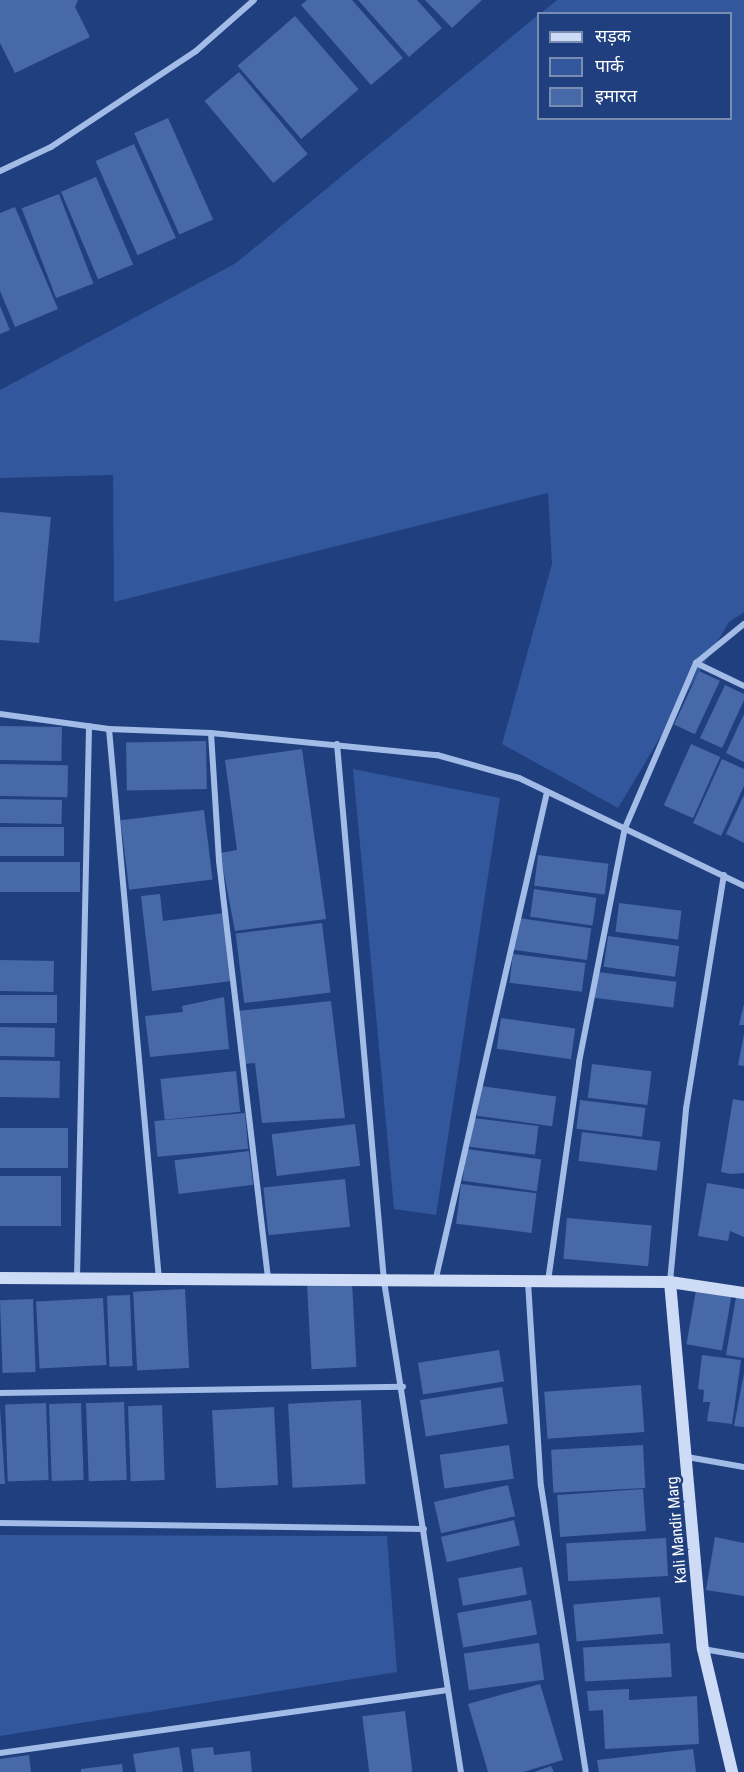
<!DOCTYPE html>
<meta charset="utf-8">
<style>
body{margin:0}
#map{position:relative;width:744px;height:1772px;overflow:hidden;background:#1f3f7e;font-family:"Roboto Condensed","Noto Sans Devanagari",sans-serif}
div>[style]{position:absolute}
.green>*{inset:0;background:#32579c}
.building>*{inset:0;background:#4869a7;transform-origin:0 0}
.street>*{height:6px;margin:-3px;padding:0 3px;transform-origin:3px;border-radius:3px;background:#a3bbe7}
.secondary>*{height:12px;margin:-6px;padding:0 6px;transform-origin:6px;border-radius:6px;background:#cddbf6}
span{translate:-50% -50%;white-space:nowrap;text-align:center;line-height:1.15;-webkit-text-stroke:5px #1f3f7e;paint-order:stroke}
.street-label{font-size:16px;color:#fff}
.legend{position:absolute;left:537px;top:12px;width:195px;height:108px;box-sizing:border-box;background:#1f3f7e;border:2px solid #798cb2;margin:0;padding:8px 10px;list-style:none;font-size:18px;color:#fff}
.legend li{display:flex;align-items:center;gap:12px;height:30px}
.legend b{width:30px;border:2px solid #798cb2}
</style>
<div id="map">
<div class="green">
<div style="clip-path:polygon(557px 0,744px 0,744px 612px,729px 622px,618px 808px,502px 744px,552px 564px,548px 493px,114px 602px,113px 475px,0 478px,0 390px,236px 263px,538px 15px,538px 118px,730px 118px,730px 14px,541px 13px)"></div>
<div style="clip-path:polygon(353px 769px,500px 798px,436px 1215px,394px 1209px)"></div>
<div style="clip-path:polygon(0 1535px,387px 1536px,397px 1672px,0 1736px)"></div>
</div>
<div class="building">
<div style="clip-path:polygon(0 0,78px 0,75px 7px,90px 37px,15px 73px,0 43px)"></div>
<div style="clip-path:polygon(307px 0,352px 0,403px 58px,371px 85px,301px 5px)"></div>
<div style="clip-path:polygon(358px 0,417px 0,442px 28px,409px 57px)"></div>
<div style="clip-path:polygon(425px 0,482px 0,452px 28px)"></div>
<div style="left:295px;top:16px;width:97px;height:76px;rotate:49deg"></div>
<div style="left:239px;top:72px;width:107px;height:45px;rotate:50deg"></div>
<div style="left:168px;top:118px;width:111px;height:37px;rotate:66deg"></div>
<div style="left:134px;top:144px;width:103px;height:42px;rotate:66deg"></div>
<div style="left:96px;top:177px;width:95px;height:38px;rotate:67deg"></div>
<div style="left:59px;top:194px;width:96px;height:40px;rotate:69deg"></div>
<div style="clip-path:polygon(15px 207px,58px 309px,15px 327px,0 291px,0 213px)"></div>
<div style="clip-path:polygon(0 306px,10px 330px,0 334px)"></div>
<div style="clip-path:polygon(0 512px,51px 517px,39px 643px,0 640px)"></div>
<div style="left:699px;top:671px;width:23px;height:59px;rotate:25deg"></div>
<div style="clip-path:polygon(725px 685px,744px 694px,744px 700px,722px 748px,700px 738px)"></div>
<div style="clip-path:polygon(744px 714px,744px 762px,726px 753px)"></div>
<div style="left:0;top:726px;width:62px;height:34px;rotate:1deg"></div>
<div style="left:206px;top:741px;width:48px;height:80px;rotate:89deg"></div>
<div style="left:691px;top:744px;width:32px;height:67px;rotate:24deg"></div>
<div style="clip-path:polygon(302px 749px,326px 919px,235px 931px,220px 853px,237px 850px,225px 760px)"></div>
<div style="clip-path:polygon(722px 759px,744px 769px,744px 786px,721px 836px,693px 823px)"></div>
<div style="left:0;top:764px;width:68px;height:32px;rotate:1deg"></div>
<div style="clip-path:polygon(744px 795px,744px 843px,726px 834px)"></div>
<div style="left:0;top:799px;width:62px;height:24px;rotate:1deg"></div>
<div style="left:204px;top:810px;width:70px;height:84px;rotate:83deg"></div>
<div style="left:0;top:827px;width:64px;height:29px"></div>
<div style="left:538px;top:855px;width:71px;height:31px;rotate:7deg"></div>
<div style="left:0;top:862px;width:80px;height:30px"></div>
<div style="left:534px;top:889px;width:63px;height:28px;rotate:8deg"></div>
<div style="clip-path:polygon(160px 894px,163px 921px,224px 913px,232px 981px,152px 991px,141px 896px)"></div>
<div style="left:619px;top:903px;width:63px;height:29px;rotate:7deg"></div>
<div style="left:518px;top:918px;width:74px;height:32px;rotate:8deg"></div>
<div style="left:322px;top:923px;width:70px;height:87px;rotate:83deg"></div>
<div style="left:608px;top:936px;width:72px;height:31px;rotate:8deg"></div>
<div style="left:513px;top:954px;width:73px;height:29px;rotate:7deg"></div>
<div style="left:0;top:960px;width:54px;height:31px;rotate:1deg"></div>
<div style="left:597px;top:972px;width:80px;height:26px;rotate:7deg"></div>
<div style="left:0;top:995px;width:57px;height:28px"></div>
<div style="clip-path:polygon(224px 997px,229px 1049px,150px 1057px,145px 1016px,183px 1012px,182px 1006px)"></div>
<div style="clip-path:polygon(331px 1001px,345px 1118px,262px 1123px,255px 1063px,243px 1064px,237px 1011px)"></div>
<div style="clip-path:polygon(744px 1004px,744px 1025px,739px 1025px)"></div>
<div style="left:501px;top:1018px;width:75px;height:31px;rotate:8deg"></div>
<div style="left:0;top:1027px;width:55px;height:29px;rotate:1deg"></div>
<div style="clip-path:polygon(744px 1034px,744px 1066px,738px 1065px)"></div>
<div style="left:0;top:1060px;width:60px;height:37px;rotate:1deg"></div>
<div style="left:592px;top:1064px;width:60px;height:34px;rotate:7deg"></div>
<div style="left:236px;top:1071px;width:41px;height:76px;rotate:84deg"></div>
<div style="left:481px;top:1086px;width:76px;height:30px;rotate:8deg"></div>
<div style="clip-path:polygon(733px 1099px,744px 1101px,744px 1173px,731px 1174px,721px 1172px)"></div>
<div style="left:580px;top:1100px;width:66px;height:29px;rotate:7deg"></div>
<div style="left:245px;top:1113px;width:36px;height:91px;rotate:85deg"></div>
<div style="left:473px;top:1118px;width:66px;height:29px;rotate:7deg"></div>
<div style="left:355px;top:1124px;width:42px;height:84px;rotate:83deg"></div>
<div style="left:0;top:1128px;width:68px;height:40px"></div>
<div style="left:582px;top:1132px;width:79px;height:29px;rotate:7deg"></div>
<div style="left:467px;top:1149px;width:75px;height:32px;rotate:8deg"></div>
<div style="left:249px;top:1151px;width:34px;height:75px;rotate:83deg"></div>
<div style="left:0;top:1176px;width:61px;height:50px"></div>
<div style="left:345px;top:1179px;width:48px;height:82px;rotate:84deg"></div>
<div style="clip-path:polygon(707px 1183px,744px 1189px,744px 1237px,730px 1231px,728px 1241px,698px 1236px)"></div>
<div style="left:461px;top:1184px;width:76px;height:40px;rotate:7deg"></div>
<div style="left:567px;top:1218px;width:85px;height:41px;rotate:5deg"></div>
<div style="left:352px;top:1282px;width:85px;height:45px;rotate:87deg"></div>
<div style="left:185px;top:1289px;width:79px;height:52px;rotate:87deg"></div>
<div style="left:696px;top:1290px;width:36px;height:55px;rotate:10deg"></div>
<div style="left:130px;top:1295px;width:71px;height:23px;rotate:88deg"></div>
<div style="clip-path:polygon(736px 1297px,744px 1298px,744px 1358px,726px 1355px)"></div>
<div style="left:103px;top:1298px;width:67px;height:67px;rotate:87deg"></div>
<div style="left:33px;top:1299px;width:73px;height:33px;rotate:88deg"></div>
<div style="left:499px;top:1350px;width:32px;height:82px;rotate:81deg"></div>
<div style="clip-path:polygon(702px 1355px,741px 1360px,732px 1424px,707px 1421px,710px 1402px,703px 1402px,704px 1390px,698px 1389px)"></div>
<div style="clip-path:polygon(744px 1373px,744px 1427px,734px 1426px)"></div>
<div style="left:641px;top:1385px;width:47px;height:97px;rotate:86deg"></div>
<div style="left:502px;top:1387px;width:37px;height:83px;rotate:81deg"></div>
<div style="left:361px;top:1400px;width:84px;height:73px;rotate:87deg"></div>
<div style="left:124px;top:1402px;width:78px;height:38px;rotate:88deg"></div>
<div style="left:46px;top:1403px;width:77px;height:41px;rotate:88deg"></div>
<div style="left:81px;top:1403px;width:77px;height:32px;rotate:88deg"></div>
<div style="left:162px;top:1405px;width:75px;height:34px;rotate:88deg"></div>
<div style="clip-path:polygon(0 1407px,5px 1484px,0 1484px)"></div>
<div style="left:274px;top:1407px;width:78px;height:62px;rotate:87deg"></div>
<div style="left:509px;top:1445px;width:34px;height:70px;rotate:82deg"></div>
<div style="left:643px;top:1445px;width:43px;height:92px;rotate:87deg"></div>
<div style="left:508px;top:1485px;width:32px;height:76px;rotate:77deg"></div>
<div style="left:643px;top:1489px;width:42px;height:86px;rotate:86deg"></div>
<div style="left:514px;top:1520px;width:26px;height:75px;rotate:77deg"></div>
<div style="clip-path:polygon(715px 1537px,744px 1543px,744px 1596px,706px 1590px)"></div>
<div style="left:666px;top:1538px;width:38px;height:100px;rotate:87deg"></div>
<div style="left:522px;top:1567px;width:28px;height:65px;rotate:80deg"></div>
<div style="left:660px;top:1597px;width:37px;height:87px;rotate:85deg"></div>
<div style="left:531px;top:1600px;width:35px;height:75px;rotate:80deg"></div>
<div style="left:539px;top:1643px;width:37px;height:76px;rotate:82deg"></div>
<div style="left:670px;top:1643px;width:34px;height:87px;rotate:87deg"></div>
<div style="clip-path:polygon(540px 1684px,563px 1760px,523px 1772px,488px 1772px,468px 1704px)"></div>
<div style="clip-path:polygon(629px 1689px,629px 1700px,697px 1696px,699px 1744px,605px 1749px,603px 1710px,589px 1711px,587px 1691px)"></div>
<div style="left:405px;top:1711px;width:61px;height:43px;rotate:83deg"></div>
<div style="clip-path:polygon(179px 1747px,183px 1772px,136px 1772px,133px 1754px)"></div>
<div style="clip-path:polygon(213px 1747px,214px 1755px,250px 1751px,252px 1772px,194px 1772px,191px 1749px)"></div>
<div style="clip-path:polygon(693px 1749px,696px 1772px,599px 1772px,597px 1760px)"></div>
<div style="clip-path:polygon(29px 1755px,31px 1772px,0 1772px,0 1759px)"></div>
<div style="clip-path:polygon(122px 1764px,123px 1772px,81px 1772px,81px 1769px)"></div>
<div style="clip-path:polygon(551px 1766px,554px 1772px,534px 1772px)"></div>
</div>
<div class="street">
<div style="left:0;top:171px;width:56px;rotate:-25.2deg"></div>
<div style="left:51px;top:147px;width:174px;rotate:-33.5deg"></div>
<div style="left:196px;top:51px;width:77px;rotate:-41.3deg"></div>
<div style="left:696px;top:663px;width:53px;rotate:25.6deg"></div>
<div style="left:0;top:714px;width:110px;rotate:7.8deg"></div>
<div style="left:109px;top:729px;width:102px;rotate:2.2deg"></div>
<div style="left:211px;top:733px;width:227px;rotate:5.6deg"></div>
<div style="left:437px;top:755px;width:85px;rotate:15.7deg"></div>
<div style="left:519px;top:778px;width:250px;rotate:25.6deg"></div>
<div style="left:109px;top:729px;width:552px;rotate:84.81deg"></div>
<div style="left:211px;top:733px;width:128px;rotate:86.4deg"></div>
<div style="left:219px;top:861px;width:422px;rotate:83.3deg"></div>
<div style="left:337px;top:744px;width:539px;rotate:85deg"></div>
<div style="left:384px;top:1281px;width:497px;rotate:81.1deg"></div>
<div style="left:77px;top:1278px;width:552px;rotate:-88.75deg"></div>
<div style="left:548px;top:1281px;width:221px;rotate:-81.9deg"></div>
<div style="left:579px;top:1062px;width:238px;rotate:-78.9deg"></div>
<div style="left:625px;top:828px;width:180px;rotate:-66.7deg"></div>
<div style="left:696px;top:663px;width:62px;rotate:-39.1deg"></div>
<div style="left:435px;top:1282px;width:503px;rotate:-77.12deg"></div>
<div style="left:528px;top:1282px;width:204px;rotate:86.4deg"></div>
<div style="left:541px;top:1486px;width:290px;rotate:81.1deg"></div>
<div style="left:670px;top:1282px;width:174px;rotate:-84.7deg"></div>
<div style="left:686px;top:1109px;width:237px;rotate:-80.8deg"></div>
<div style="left:0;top:1393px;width:403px;rotate:-0.9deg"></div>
<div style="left:687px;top:1457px;width:58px;rotate:10deg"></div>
<div style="left:0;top:1523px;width:424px;rotate:0.8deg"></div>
<div style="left:703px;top:1649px;width:42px;rotate:9.7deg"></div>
<div style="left:0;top:1753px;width:452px;rotate:-8deg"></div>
</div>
<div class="secondary">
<div style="left:0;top:1278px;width:670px;rotate:0.34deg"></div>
<div style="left:670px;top:1282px;width:75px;rotate:8.5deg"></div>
<div style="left:670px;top:1282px;width:368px;rotate:84.9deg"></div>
<div style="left:703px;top:1649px;width:126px;rotate:76.7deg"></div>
</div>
<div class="street-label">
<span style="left:677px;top:1530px;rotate:-95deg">Kali Mandir Marg</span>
</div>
<ul class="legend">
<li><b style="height:8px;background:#cddbf6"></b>सड़क</li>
<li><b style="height:16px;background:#32579c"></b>पार्क</li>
<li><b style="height:16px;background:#4869a7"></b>इमारत</li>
</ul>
</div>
